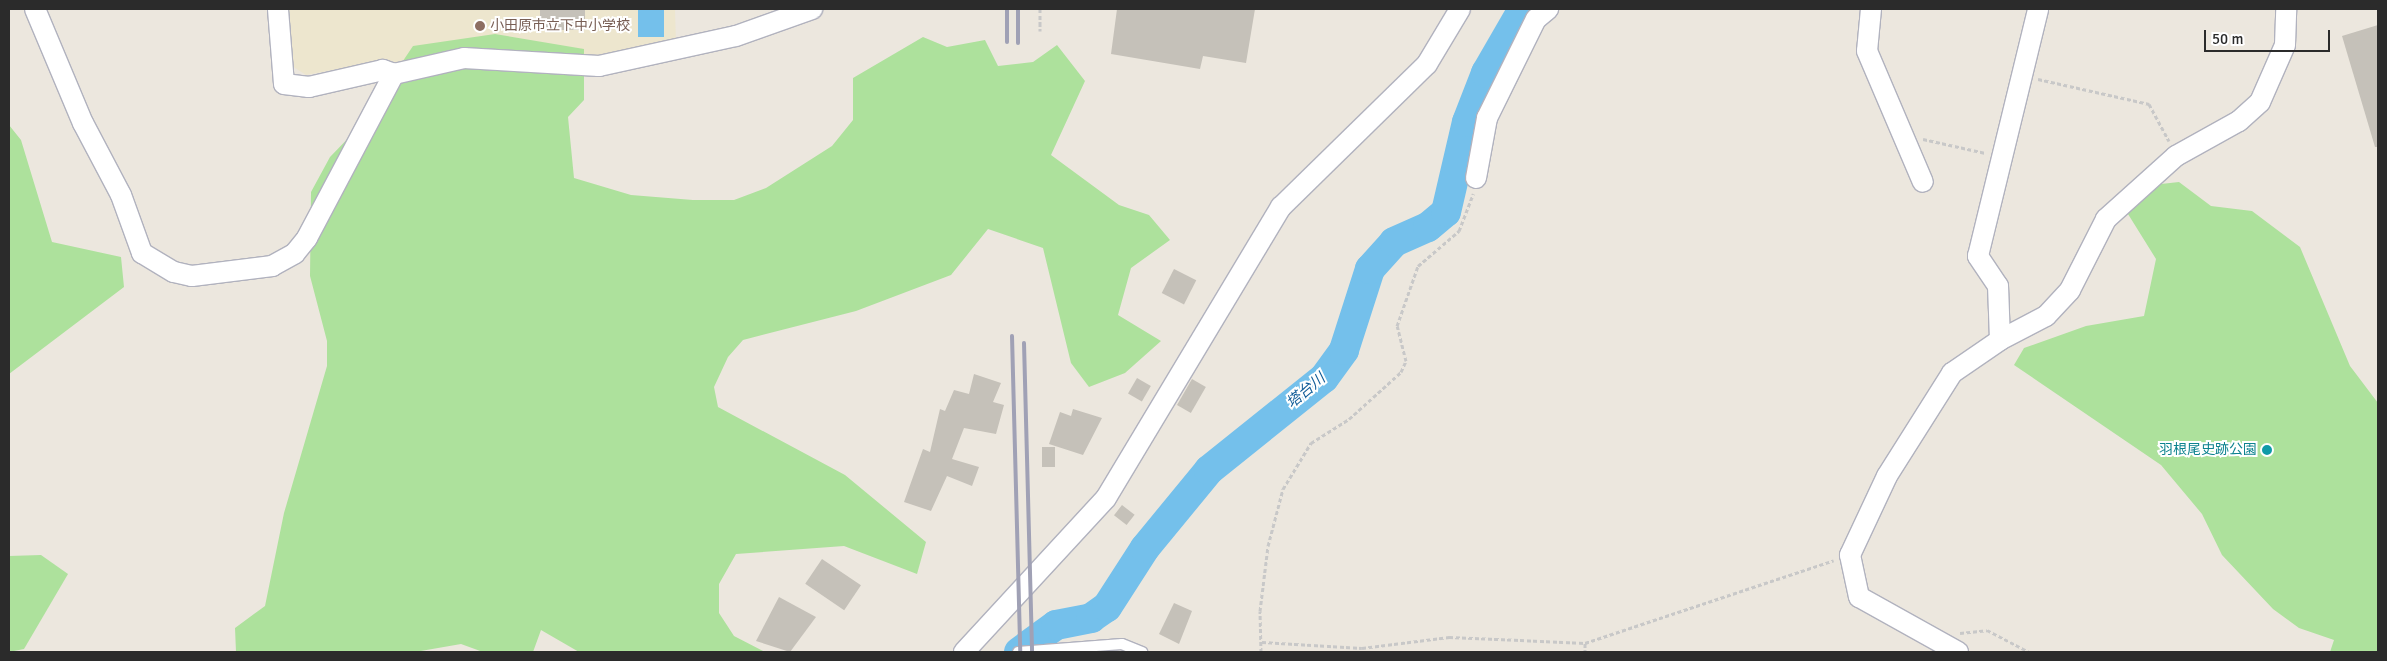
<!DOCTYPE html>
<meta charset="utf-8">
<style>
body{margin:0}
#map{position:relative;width:2387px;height:661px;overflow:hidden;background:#ece7de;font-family:Signika,"Noto Sans JP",sans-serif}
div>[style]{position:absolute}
.education>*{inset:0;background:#ede6ce}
.green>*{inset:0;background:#ade19c}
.water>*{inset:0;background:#74c0eb;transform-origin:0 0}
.river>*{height:30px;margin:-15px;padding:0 15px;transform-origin:15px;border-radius:15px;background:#74c0eb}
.building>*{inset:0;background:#c5c1b9;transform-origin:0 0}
.path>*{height:3px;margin-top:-1.5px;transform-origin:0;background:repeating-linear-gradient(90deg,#c8c8c8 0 4px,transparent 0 6.5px)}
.roads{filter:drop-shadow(1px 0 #b1b2be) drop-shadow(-1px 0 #b1b2be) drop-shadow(0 1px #b1b2be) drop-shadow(0 -1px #b1b2be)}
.service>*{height:10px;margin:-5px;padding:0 5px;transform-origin:5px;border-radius:5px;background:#fff}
.minor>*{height:20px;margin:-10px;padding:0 10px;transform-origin:10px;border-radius:10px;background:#fff}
.rail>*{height:4px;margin:-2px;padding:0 2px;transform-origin:2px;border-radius:2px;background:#a0a1b5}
.dots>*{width:14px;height:14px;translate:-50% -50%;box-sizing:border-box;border:2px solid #fff;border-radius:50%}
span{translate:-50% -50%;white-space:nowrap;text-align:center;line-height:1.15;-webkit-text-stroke:4px #fff;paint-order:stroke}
.education-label{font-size:14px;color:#785e54}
.left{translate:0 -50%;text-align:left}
.culture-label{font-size:14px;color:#0d838f}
.right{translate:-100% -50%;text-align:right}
.water-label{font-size:15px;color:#125d98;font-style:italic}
.frame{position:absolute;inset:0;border:10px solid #2b2b2b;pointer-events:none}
.scale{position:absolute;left:2204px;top:30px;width:126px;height:22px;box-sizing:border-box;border:2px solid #2b2b2b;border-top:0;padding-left:6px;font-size:15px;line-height:18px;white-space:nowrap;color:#2b2b2b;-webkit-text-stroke:4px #fff;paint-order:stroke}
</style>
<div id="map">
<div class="education">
<div style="clip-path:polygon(284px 9px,675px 9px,676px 43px,610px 58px,411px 66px,387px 60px,306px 75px,292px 66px)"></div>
</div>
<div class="green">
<div style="clip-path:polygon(495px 34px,584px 49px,584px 100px,568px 117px,574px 178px,631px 195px,693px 200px,734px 200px,766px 188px,832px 146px,853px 120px,853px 78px,923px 37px,947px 47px,985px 40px,998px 66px,1033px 62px,1057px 45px,1085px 81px,1051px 155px,1119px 205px,1149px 215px,1170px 240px,1131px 268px,1118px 315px,1161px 341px,1125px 373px,1089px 387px,1071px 363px,1043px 248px,988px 229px,951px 275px,856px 311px,743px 340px,728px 357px,714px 387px,718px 407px,845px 475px,926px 542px,917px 574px,844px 546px,736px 554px,719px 584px,719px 613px,734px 636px,765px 652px,579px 652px,541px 630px,533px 652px,483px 652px,461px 644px,415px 652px,236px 652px,235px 628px,265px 606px,284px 513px,327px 366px,327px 341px,310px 276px,311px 192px,330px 157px,358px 128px,413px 46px)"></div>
<div style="clip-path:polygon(9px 125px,21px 140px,52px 242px,121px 257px,124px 287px,9px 374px)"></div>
<div style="clip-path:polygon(2179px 182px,2211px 206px,2252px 211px,2300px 247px,2350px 366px,2378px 403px,2378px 652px,2330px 652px,2334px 640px,2299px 628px,2273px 609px,2222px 555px,2202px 514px,2161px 465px,2014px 365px,2024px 348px,2086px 326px,2144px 316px,2156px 259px,2123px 206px,2134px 187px)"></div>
<div style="clip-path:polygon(41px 555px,68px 574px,24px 649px,9px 652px,9px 556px)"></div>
</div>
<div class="water">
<div style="left:638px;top:9px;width:26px;height:28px"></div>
</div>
<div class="river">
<div style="left:1019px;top:652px;width:46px;rotate:-36.1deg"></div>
<div style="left:1056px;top:625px;width:36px;rotate:-11deg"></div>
<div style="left:1091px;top:618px;width:19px;rotate:-35deg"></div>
<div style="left:1107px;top:607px;width:70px;rotate:-57.2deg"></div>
<div style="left:1145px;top:548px;width:101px;rotate:-50.6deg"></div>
<div style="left:1209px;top:470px;width:147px;rotate:-38.7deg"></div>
<div style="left:1324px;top:378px;width:34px;rotate:-54deg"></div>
<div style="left:1344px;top:350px;width:85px;rotate:-72.2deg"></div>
<div style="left:1370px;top:269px;width:36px;rotate:-48deg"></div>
<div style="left:1394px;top:242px;width:37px;rotate:-24deg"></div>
<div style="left:1428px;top:227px;width:23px;rotate:-40deg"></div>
<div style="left:1446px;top:212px;width:92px;rotate:-76.9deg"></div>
<div style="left:1467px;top:122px;width:53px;rotate:-68.8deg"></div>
<div style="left:1486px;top:73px;width:74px;rotate:-60deg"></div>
</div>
<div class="building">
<div style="left:540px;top:9px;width:45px;height:21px"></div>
<div style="clip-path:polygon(1117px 9px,1255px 9px,1246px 63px,1203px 56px,1200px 69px,1111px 54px)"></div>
<div style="clip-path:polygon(2378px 25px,2378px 147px,2375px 147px,2342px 36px)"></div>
<div style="left:1174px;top:269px;width:25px;height:27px;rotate:27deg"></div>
<div style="clip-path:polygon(974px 374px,1001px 383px,993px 402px,1004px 405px,996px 434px,964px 428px,952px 459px,979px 467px,972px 486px,947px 476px,931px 511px,904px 502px,923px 449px,930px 452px,940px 409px,945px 411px,954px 390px,969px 394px)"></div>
<div style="left:1137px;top:378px;width:16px;height:18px;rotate:30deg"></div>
<div style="left:1192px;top:379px;width:16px;height:30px;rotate:30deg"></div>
<div style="clip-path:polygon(1073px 409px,1102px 418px,1083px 455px,1049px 444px,1060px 412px,1071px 416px)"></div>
<div style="left:1042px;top:447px;width:13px;height:20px"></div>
<div style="left:1122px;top:505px;width:16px;height:13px;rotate:38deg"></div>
<div style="left:822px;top:559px;width:47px;height:30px;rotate:34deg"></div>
<div style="clip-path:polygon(779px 597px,816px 617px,790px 652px,756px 641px)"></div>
<div style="clip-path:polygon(1174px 603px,1192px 611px,1179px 644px,1159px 634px)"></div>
</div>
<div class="path">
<div style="left:1040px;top:9px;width:22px;rotate:90deg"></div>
<div style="left:2038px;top:79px;width:114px;rotate:12.7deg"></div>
<div style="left:2149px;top:104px;width:42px;rotate:61.6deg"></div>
<div style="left:1923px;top:139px;width:64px;rotate:12.7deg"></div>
<div style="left:1960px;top:633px;width:27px;rotate:-6deg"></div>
<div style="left:1987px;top:630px;width:47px;rotate:27.6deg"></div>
<div style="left:1262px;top:642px;width:100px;rotate:3.4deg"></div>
<div style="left:1362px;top:648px;width:88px;rotate:-7.2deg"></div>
<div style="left:1449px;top:637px;width:136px;rotate:2.5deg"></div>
<div style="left:1585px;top:643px;width:262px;rotate:-18.4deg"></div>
<div style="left:1585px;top:643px;width:9px;rotate:90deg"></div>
<div style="left:1261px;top:652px;width:41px;rotate:-91.4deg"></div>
<div style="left:1260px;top:611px;width:65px;rotate:-83deg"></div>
<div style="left:1268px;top:546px;width:59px;rotate:-75.3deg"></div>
<div style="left:1283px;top:489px;width:54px;rotate:-58.7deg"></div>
<div style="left:1311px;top:443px;width:45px;rotate:-32.3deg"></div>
<div style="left:1349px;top:419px;width:70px;rotate:-42.1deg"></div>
<div style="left:1401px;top:372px;width:12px;rotate:-66deg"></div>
<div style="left:1406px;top:361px;width:36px;rotate:-104deg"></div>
<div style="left:1397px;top:326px;width:64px;rotate:-70.7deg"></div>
<div style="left:1418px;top:266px;width:54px;rotate:-40.5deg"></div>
<div style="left:1459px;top:231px;width:40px;rotate:-69deg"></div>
</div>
<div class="roads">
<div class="service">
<div style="left:1018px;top:652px;width:104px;rotate:-4.4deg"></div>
<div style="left:1122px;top:644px;width:22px;rotate:22deg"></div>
</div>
<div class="minor">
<div style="left:35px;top:9px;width:124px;rotate:67.2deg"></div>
<div style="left:83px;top:123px;width:81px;rotate:62.2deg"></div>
<div style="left:121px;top:195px;width:62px;rotate:70.1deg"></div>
<div style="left:142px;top:253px;width:37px;rotate:31deg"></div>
<div style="left:174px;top:272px;width:18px;rotate:13deg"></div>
<div style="left:192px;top:276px;width:81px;rotate:-7.1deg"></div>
<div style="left:272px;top:266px;width:26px;rotate:-29deg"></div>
<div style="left:295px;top:253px;width:19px;rotate:-51deg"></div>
<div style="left:307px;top:238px;width:186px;rotate:-62.1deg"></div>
<div style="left:394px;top:74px;width:12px;rotate:-160deg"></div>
<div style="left:383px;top:70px;width:76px;rotate:167.1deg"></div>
<div style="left:309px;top:87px;width:25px;rotate:-173deg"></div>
<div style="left:284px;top:84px;width:75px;rotate:-94.6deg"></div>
<div style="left:1871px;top:9px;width:42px;rotate:95.4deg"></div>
<div style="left:1867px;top:51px;width:142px;rotate:66.9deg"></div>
<div style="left:394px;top:74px;width:72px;rotate:-12.9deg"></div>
<div style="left:464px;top:58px;width:135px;rotate:3.4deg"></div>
<div style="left:599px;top:66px;width:140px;rotate:-12.4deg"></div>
<div style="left:736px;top:36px;width:81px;rotate:-19.6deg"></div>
<div style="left:1476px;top:178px;width:61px;rotate:-79.6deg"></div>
<div style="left:1487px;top:118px;width:110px;rotate:-63.7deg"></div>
<div style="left:1536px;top:19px;width:16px;rotate:-40deg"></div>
<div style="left:2000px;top:340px;width:52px;rotate:-27.6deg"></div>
<div style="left:2046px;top:316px;width:35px;rotate:-47deg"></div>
<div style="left:2070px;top:290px;width:80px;rotate:-63.1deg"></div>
<div style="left:2106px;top:219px;width:94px;rotate:-42deg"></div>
<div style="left:2176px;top:156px;width:72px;rotate:-29.1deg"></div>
<div style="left:2239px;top:121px;width:28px;rotate:-42deg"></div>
<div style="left:2260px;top:102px;width:62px;rotate:-66.3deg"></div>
<div style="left:2285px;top:45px;width:36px;rotate:-88deg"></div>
<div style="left:964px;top:652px;width:209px;rotate:-47.3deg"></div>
<div style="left:1106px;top:498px;width:340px;rotate:-59deg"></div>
<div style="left:1281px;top:207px;width:204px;rotate:-44.4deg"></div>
<div style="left:1427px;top:64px;width:64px;rotate:-59deg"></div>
<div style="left:1958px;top:652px;width:113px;rotate:-150.9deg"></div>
<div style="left:1859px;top:597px;width:43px;rotate:-102.1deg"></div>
<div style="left:1850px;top:555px;width:87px;rotate:-64.9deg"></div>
<div style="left:1887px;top:476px;width:122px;rotate:-57.7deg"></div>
<div style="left:1952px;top:373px;width:58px;rotate:-34.5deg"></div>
<div style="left:2000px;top:340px;width:54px;rotate:-92.1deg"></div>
<div style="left:1998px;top:286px;width:36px;rotate:-124deg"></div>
<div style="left:1978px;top:256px;width:254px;rotate:-76.3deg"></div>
</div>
</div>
<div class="rail">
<div style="left:1007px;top:9px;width:33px;rotate:90deg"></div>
<div style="left:1018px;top:43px;width:34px;rotate:-90deg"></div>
<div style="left:1012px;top:336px;width:316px;rotate:88.5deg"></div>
<div style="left:1024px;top:343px;width:309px;rotate:88.5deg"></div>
</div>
<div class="dots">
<div style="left:480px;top:26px;background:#8d6e63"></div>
<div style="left:2267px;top:450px;background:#0f9aa8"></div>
</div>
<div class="education-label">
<span class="left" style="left:490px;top:26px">小田原市立下中小学校</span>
</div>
<div class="culture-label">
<span class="right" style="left:2257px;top:450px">羽根尾史跡公園</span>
</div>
<div class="water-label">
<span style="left:1306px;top:391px;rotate:-40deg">塔台川</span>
</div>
<div class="frame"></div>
<div class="scale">50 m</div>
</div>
